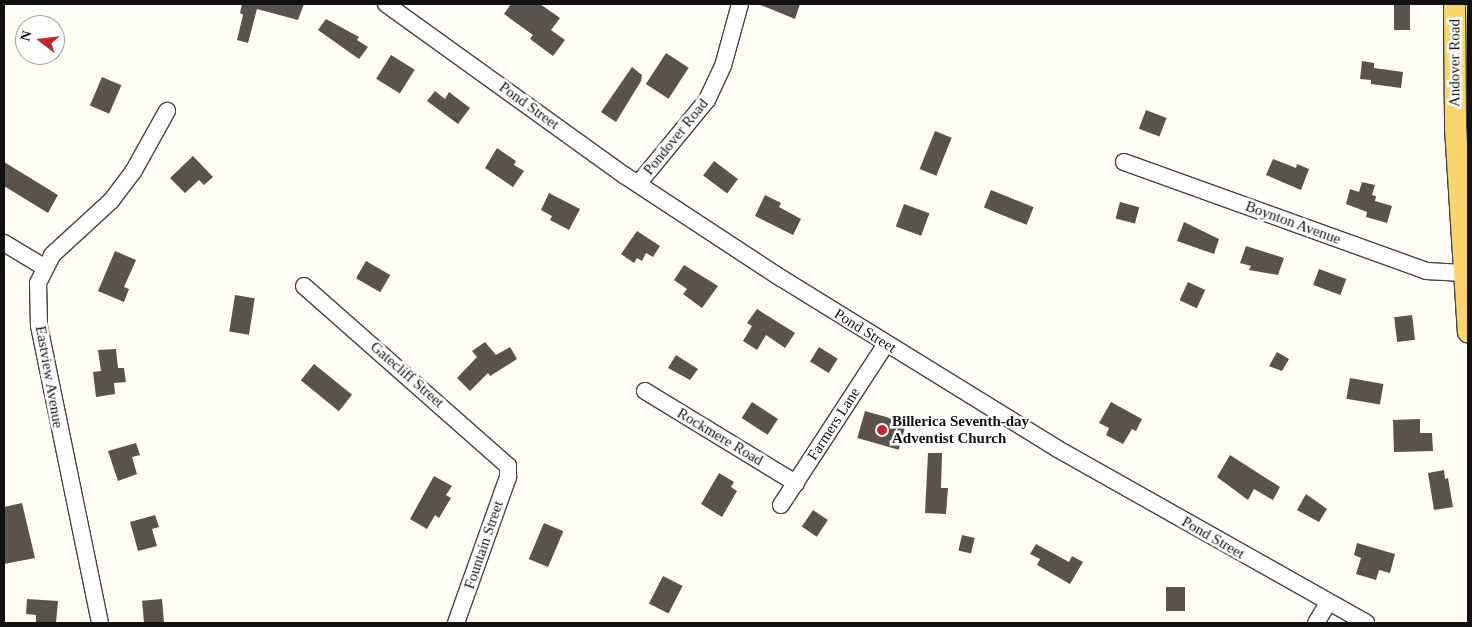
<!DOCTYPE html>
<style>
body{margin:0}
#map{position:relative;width:1472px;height:627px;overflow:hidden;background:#fffdf5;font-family:Georgia,serif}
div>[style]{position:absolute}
.building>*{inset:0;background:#5a524d;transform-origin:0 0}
.roads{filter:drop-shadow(1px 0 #444) drop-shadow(-1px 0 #444) drop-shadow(0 1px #444) drop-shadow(0 -1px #444)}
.minor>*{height:16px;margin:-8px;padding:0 8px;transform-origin:8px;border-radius:8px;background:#fff}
.major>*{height:21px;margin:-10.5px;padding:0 10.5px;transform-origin:10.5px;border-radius:10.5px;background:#f9d66b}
.dots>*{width:14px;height:14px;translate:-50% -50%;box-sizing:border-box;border:2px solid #fff;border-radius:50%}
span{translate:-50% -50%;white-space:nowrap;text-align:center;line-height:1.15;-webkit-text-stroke:5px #fff;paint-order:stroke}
.street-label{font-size:15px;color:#111}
.poi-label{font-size:15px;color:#111;font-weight:700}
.left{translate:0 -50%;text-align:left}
.frame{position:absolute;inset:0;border:5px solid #111;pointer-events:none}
.north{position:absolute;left:15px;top:15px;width:50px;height:50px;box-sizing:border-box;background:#fff;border:1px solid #a0a0a0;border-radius:50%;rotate:286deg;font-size:14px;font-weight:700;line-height:20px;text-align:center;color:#111}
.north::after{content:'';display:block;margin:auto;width:18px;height:22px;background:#c4262e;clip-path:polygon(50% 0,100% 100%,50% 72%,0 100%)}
</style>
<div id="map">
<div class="building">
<div style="clip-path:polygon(242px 4px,304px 4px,298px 20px,257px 9px,248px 43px,237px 40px,243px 15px,240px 13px)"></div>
<div style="clip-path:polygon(511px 4px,540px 4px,560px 18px,551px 30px,565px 40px,553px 56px,530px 39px,533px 35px,504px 14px)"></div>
<div style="clip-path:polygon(758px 4px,800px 4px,795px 19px)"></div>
<div style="left:1394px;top:4px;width:16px;height:26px"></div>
<div style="clip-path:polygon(326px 19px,359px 37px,357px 40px,368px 47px,359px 59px,318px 30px)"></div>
<div style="left:666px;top:53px;width:27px;height:37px;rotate:33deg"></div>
<div style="left:391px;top:55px;width:28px;height:28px;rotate:32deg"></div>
<div style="clip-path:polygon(1362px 61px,1374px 63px,1374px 68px,1403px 72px,1401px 88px,1371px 84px,1371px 80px,1360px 79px)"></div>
<div style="clip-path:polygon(632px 67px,642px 75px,641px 81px,616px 122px,601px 112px)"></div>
<div style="left:102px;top:77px;width:21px;height:31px;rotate:23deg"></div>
<div style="clip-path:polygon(435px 91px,445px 99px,449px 92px,470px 108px,458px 124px,427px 101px)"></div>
<div style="left:1146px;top:110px;width:22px;height:20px;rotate:21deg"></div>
<div style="left:935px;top:131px;width:18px;height:41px;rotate:22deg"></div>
<div style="clip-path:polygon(497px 148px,516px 161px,514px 165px,524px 171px,513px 187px,485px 168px)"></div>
<div style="clip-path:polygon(193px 156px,213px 177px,204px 185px,199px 180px,185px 193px,170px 178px)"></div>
<div style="clip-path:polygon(1273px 159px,1296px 168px,1297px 164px,1309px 169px,1301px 190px,1266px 175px)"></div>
<div style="left:714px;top:161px;width:30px;height:18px;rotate:37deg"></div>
<div style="clip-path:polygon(4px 162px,58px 195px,48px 213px,4px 186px)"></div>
<div style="clip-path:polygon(1362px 182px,1375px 185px,1372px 195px,1376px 196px,1375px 201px,1392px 206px,1387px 223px,1366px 217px,1367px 212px,1346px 204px,1350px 189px,1359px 192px)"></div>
<div style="left:991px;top:190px;width:46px;height:19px;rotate:22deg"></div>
<div style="clip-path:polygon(549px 193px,580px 209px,569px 230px,550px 220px,552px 216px,541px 210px)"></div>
<div style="clip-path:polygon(765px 195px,781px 203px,779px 207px,801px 219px,793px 235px,755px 216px)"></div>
<div style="left:1120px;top:202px;width:20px;height:17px;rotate:15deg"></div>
<div style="left:904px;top:204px;width:27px;height:24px;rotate:20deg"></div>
<div style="clip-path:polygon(1184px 222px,1219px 239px,1214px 254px,1177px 241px)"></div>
<div style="clip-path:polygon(637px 231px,660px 246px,653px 257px,646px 253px,642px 261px,637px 258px,634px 263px,621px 254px)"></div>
<div style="clip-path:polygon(1246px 246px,1284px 258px,1278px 275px,1249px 270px,1251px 266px,1240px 263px)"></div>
<div style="clip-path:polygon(115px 251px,136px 260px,124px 287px,129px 289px,124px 302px,98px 291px)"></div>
<div style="left:366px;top:261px;width:28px;height:20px;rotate:30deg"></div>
<div style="clip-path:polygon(684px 265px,718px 286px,702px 308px,683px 294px,687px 289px,674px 280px)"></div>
<div style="left:1319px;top:269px;width:29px;height:17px;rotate:20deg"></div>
<div style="left:1188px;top:282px;width:19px;height:20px;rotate:25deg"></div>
<div style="left:235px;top:295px;width:20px;height:37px;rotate:9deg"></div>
<div style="clip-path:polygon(757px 309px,795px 333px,785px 348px,766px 335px,757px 350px,743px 341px,752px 326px,747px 323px)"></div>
<div style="left:1412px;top:315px;width:25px;height:18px;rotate:83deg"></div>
<div style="clip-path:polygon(485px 342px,496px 355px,510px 347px,517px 359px,490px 376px,488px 373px,470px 391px,457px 378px,477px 357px,472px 351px)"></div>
<div style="left:819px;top:347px;width:22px;height:17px;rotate:32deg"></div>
<div style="clip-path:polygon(116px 349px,118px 368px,124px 368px,126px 382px,114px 383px,115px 394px,96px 397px,93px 372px,101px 371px,98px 350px)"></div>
<div style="clip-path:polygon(1277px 352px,1289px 359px,1282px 371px,1269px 366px)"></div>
<div style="clip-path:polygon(676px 355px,698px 369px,690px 380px,668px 368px)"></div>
<div style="left:314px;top:364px;width:49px;height:21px;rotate:39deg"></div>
<div style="left:1350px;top:378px;width:34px;height:21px;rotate:10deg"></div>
<div style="left:752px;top:402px;width:31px;height:19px;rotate:33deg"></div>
<div style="clip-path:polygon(1111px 402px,1142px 419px,1136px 431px,1132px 429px,1123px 444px,1106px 435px,1109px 428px,1099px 423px)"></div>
<div style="left:865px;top:411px;width:43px;height:28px;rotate:16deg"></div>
<div style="clip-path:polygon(1420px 419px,1420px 433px,1432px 433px,1433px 451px,1394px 452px,1393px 420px)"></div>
<div style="clip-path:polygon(136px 443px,140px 455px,132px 457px,137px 474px,118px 481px,108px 451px)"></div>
<div style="clip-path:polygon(928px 453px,942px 453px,941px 488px,948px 488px,946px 514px,925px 513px)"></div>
<div style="clip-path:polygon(1230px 455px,1280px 487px,1273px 500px,1254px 489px,1248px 500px,1217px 477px)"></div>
<div style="clip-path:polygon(1444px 470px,1445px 479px,1448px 478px,1453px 507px,1434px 510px,1428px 473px)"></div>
<div style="clip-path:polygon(719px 473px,734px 482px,731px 487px,737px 491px,722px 517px,701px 504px)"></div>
<div style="clip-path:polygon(434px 476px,452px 486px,446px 495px,451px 498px,439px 518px,435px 515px,427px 529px,410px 519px)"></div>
<div style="clip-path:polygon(1306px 494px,1327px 509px,1319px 522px,1297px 510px)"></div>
<div style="clip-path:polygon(22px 503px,35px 558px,4px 564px,4px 507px)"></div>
<div style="left:813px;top:510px;width:18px;height:20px;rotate:34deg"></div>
<div style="clip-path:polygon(155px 515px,159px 527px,152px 529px,157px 546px,138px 551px,130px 522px)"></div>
<div style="left:544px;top:523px;width:21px;height:39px;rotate:23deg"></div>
<div style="left:962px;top:535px;width:13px;height:16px;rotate:13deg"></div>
<div style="clip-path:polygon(1357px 543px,1395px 554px,1390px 573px,1379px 570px,1376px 580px,1356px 574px,1361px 558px,1354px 555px)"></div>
<div style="clip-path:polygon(1036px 544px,1069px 562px,1072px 556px,1083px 562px,1070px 584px,1037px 565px,1040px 559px,1030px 554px)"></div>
<div style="left:663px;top:576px;width:22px;height:31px;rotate:27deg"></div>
<div style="left:1166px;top:587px;width:19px;height:24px"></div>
<div style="clip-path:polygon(27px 599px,58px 601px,56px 623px,36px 623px,36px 615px,26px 614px)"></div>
<div style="left:162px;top:599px;width:24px;height:20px;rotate:85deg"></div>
</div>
<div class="roads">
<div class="minor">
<div style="left:386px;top:4px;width:293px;rotate:35.7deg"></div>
<div style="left:624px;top:175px;width:188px;rotate:33.3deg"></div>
<div style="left:781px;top:278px;width:323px;rotate:31.7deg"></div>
<div style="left:1056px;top:448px;width:356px;rotate:29.4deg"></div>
<div style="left:1124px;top:162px;width:321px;rotate:19.8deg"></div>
<div style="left:1426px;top:271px;width:38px;rotate:3deg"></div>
<div style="left:638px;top:184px;width:109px;rotate:-50.6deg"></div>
<div style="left:707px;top:100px;width:38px;rotate:-65deg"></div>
<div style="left:723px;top:66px;width:64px;rotate:-74.7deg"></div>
<div style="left:4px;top:243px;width:47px;rotate:31deg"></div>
<div style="left:304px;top:286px;width:272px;rotate:41.4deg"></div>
<div style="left:508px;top:466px;width:11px;rotate:90deg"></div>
<div style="left:508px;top:477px;width:155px;rotate:109.6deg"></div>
<div style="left:645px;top:391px;width:177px;rotate:31.4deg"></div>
<div style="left:781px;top:505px;width:192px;rotate:-56.9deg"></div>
<div style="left:100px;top:623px;width:303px;rotate:-101.6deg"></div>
<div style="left:39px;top:326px;width:43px;rotate:-91.3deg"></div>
<div style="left:38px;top:283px;width:31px;rotate:-63deg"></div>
<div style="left:52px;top:255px;width:80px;rotate:-42.5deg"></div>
<div style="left:111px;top:201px;width:36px;rotate:-53deg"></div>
<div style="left:133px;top:172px;width:70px;rotate:-60.9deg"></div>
<div style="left:1316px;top:623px;width:23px;rotate:-59deg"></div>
</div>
<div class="major">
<div style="left:1454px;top:4px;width:123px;rotate:89.5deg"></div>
<div style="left:1455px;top:127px;width:205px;rotate:86.4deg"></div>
</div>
</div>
<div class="dots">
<div style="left:882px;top:430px;background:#c4262e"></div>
</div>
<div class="street-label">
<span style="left:1455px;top:63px;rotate:-90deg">Andover Road</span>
<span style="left:529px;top:106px;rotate:36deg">Pond Street</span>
<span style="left:676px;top:137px;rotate:-51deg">Pondover Road</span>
<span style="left:1293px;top:223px;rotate:20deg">Boynton Avenue</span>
<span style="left:865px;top:331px;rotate:32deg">Pond Street</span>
<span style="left:407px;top:375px;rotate:41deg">Gatecliff Street</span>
<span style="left:49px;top:377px;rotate:80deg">Eastview Avenue</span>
<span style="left:834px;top:424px;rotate:-57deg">Farmers Lane</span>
<span style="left:720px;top:437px;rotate:31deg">Rockmere Road</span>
<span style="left:1213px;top:538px;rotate:30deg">Pond Street</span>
<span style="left:484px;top:545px;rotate:-71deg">Fountain Street</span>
</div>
<div class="poi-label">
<span class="left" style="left:892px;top:430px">Billerica Seventh-day<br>Adventist Church</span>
</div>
<div class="frame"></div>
<div class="north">N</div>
</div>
